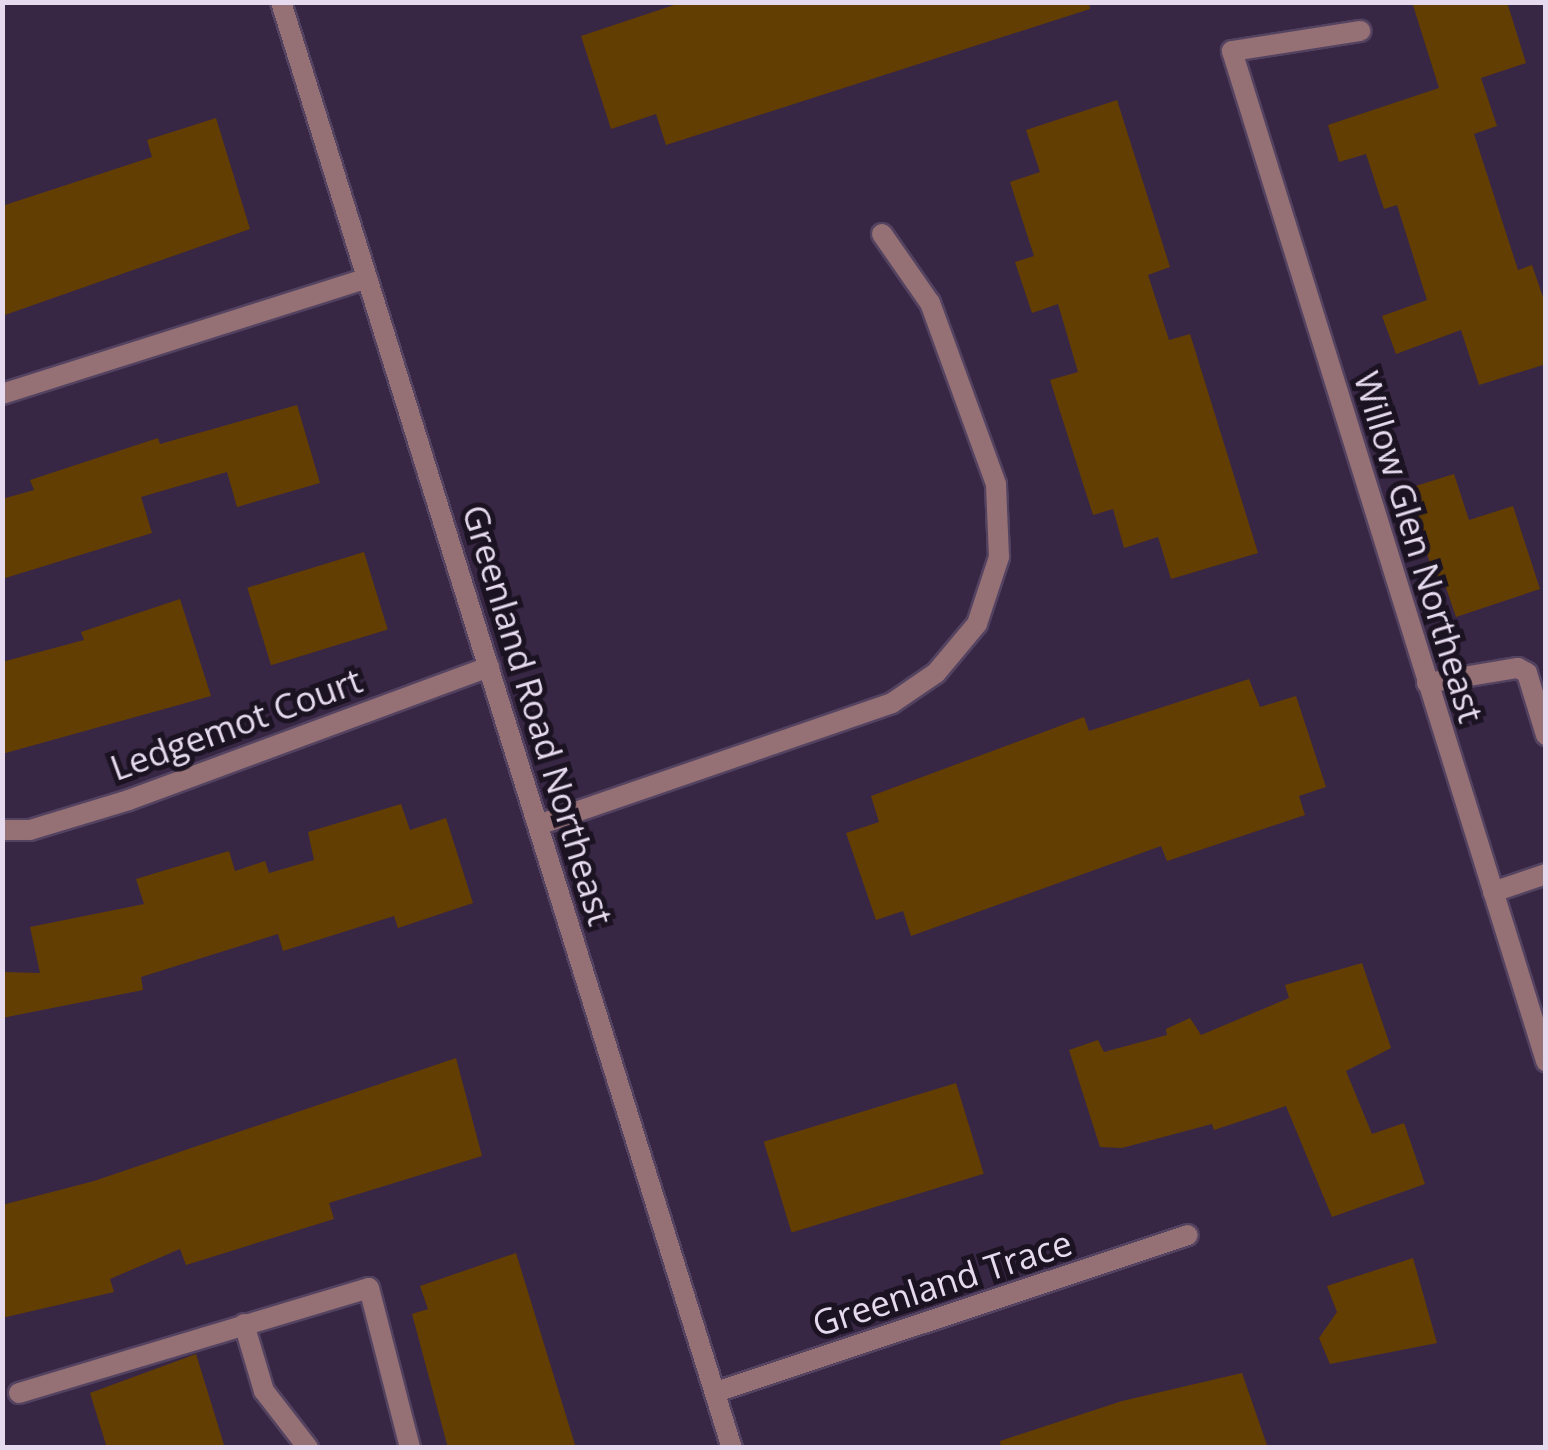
<!DOCTYPE html>
<style>
body{margin:0}
#map{position:relative;width:1548px;height:1450px;overflow:hidden;background:#382645;font-family:"Open Sans",sans-serif}
div>[style]{position:absolute}
.building>*{inset:0;background:#633e03;transform-origin:0 0}
.roads{filter:drop-shadow(2px 0 #544360) drop-shadow(-2px 0 #544360) drop-shadow(0 2px #544360) drop-shadow(0 -2px #544360)}
.service>*{height:20px;margin:-10px;padding:0 10px;transform-origin:10px;border-radius:10px;background:#957075}
.minor>*{height:20px;margin:-10px;padding:0 10px;transform-origin:10px;border-radius:10px;background:#957075}
span{translate:-50% -50%;white-space:nowrap;text-align:center;line-height:1.15;-webkit-text-stroke:10px #1b1321;paint-order:stroke}
.street-label{font-size:35px;color:#e6daef}
.frame{position:absolute;inset:0;border:5px solid #e6daef;pointer-events:none}
</style>
<div id="map">
<div class="building">
<div style="clip-path:polygon(683px 2px,1089px 2px,1090px 9px,666px 145px,656px 114px,611px 129px,581px 36px)"></div>
<div style="clip-path:polygon(1412px 2px,1507px 2px,1526px 63px,1481px 78px,1497px 126px,1474px 134px,1518px 270px,1532px 265px,1546px 306px,1546px 364px,1479px 385px,1461px 330px,1396px 354px,1382px 316px,1427px 300px,1397px 205px,1384px 209px,1366px 154px,1339px 162px,1328px 125px,1439px 88px)"></div>
<div style="clip-path:polygon(1117px 100px,1170px 267px,1148px 275px,1169px 340px,1190px 334px,1258px 553px,1171px 579px,1158px 537px,1124px 548px,1113px 509px,1093px 515px,1050px 380px,1078px 372px,1058px 304px,1032px 313px,1015px 262px,1034px 256px,1010px 182px,1040px 172px,1026px 130px)"></div>
<div style="clip-path:polygon(216px 118px,250px 229px,2px 316px,2px 206px,152px 157px,147px 140px)"></div>
<div style="clip-path:polygon(297px 405px,320px 483px,237px 507px,227px 472px,141px 497px,152px 533px,2px 579px,2px 499px,34px 490px,30px 480px,158px 438px,160px 444px)"></div>
<div style="clip-path:polygon(1454px 474px,1469px 520px,1513px 506px,1540px 589px,1456px 617px,1442px 576px,1435px 578px,1406px 489px)"></div>
<div style="left:364px;top:552px;width:81px;height:122px;rotate:73deg"></div>
<div style="clip-path:polygon(180px 599px,211px 696px,2px 754px,2px 662px,84px 640px,81px 632px)"></div>
<div style="clip-path:polygon(1249px 679px,1260px 707px,1296px 696px,1326px 787px,1299px 796px,1305px 815px,1167px 861px,1161px 846px,911px 936px,903px 911px,876px 920px,846px 833px,879px 822px,871px 796px,1084px 717px,1089px 731px)"></div>
<div style="clip-path:polygon(401px 804px,410px 830px,446px 818px,473px 903px,398px 928px,394px 916px,283px 951px,278px 934px,141px 977px,143px 990px,2px 1018px,2px 972px,40px 973px,30px 927px,144px 904px,136px 879px,229px 851px,235px 871px,265px 861px,269px 873px,314px 860px,308px 832px)"></div>
<div style="clip-path:polygon(1362px 963px,1391px 1048px,1346px 1071px,1372px 1134px,1404px 1123px,1425px 1184px,1332px 1217px,1286px 1106px,1214px 1130px,1212px 1124px,1122px 1148px,1100px 1147px,1069px 1050px,1098px 1040px,1104px 1052px,1167px 1035px,1166px 1029px,1190px 1018px,1201px 1035px,1289px 998px,1285px 985px)"></div>
<div style="clip-path:polygon(456px 1058px,482px 1156px,329px 1203px,334px 1219px,186px 1265px,180px 1249px,110px 1279px,114px 1292px,2px 1318px,2px 1205px,94px 1181px)"></div>
<div style="left:956px;top:1083px;width:95px;height:201px;rotate:73deg"></div>
<div style="clip-path:polygon(516px 1253px,576px 1448px,448px 1448px,412px 1314px,428px 1309px,420px 1286px)"></div>
<div style="clip-path:polygon(1413px 1258px,1437px 1343px,1330px 1364px,1319px 1338px,1337px 1312px,1327px 1286px)"></div>
<div style="clip-path:polygon(196px 1354px,225px 1448px,107px 1448px,90px 1393px)"></div>
<div style="clip-path:polygon(1242px 1373px,1268px 1448px,1001px 1448px,1000px 1441px,1122px 1401px)"></div>
</div>
<div class="roads">
<div class="service">
<div style="left:1232px;top:51px;width:130px;rotate:-8.9deg"></div>
<div style="left:1427px;top:683px;width:92px;rotate:-9.4deg"></div>
<div style="left:1518px;top:668px;width:10px;rotate:29deg"></div>
<div style="left:1527px;top:673px;width:65px;rotate:73deg"></div>
<div style="left:1493px;top:892px;width:56px;rotate:-18.8deg"></div>
<div style="left:244px;top:1324px;width:70px;rotate:73.4deg"></div>
<div style="left:264px;top:1391px;width:72px;rotate:52.3deg"></div>
<div style="left:19px;top:1393px;width:365px;rotate:-16.7deg"></div>
<div style="left:369px;top:1288px;width:165px;rotate:75.6deg"></div>
</div>
<div class="minor">
<div style="left:281px;top:2px;width:1515px;rotate:72.68deg"></div>
<div style="left:1232px;top:51px;width:1058px;rotate:72.73deg"></div>
<div style="left:2px;top:394px;width:383px;rotate:-17.6deg"></div>
<div style="left:538px;top:825px;width:374px;rotate:-19deg"></div>
<div style="left:892px;top:703px;width:53px;rotate:-34.3deg"></div>
<div style="left:936px;top:673px;width:64px;rotate:-50.1deg"></div>
<div style="left:977px;top:624px;width:71px;rotate:-71.8deg"></div>
<div style="left:999px;top:557px;width:73px;rotate:-92.4deg"></div>
<div style="left:996px;top:484px;width:193px;rotate:-110deg"></div>
<div style="left:930px;top:303px;width:84px;rotate:-124.8deg"></div>
<div style="left:2px;top:830px;width:28px"></div>
<div style="left:30px;top:830px;width:103px;rotate:-16.9deg"></div>
<div style="left:129px;top:800px;width:384px;rotate:-20.3deg"></div>
<div style="left:716px;top:1392px;width:497px;rotate:-18.4deg"></div>
</div>
</div>
<div class="street-label">
<span style="left:1419px;top:547px;rotate:73deg">Willow Glen Northeast</span>
<span style="left:538px;top:715px;rotate:73deg">Greenland Road Northeast</span>
<span style="left:236px;top:724px;rotate:-20deg">Ledgemot Court</span>
<span style="left:942px;top:1283px;rotate:-18deg">Greenland Trace</span>
</div>
<div class="frame"></div>
</div>
